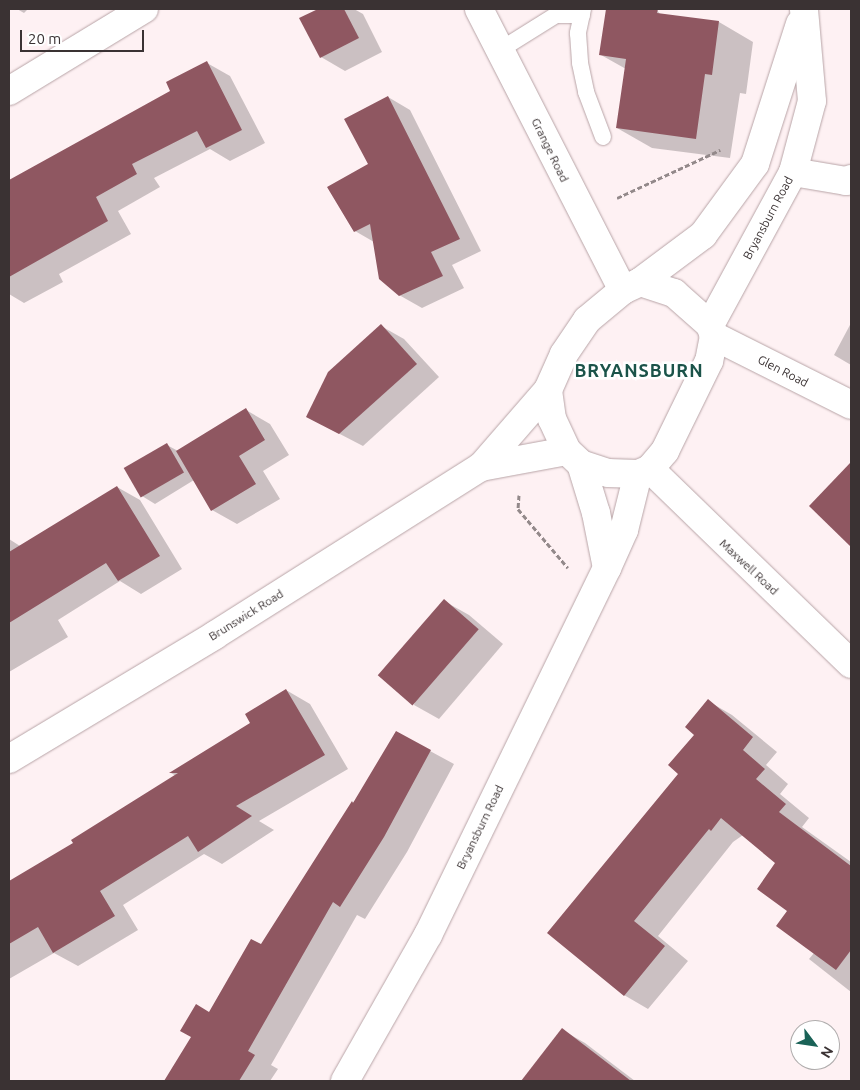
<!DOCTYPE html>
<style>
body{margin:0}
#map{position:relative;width:860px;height:1090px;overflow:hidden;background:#fef1f3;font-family:Ubuntu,sans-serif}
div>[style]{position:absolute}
.shadow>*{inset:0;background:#0003}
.building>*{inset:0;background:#8f5761;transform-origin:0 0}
.path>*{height:3px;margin-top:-1.5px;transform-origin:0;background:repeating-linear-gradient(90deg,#93898a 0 5px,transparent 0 7.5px)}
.roads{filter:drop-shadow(0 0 1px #b8a4a7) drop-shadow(0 0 1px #b8a4a7)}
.lane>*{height:16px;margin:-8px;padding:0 8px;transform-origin:8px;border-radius:8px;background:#fff}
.street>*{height:28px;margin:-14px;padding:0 14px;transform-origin:14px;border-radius:14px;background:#fff}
.secondary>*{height:28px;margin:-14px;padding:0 14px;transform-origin:14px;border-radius:14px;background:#fff}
span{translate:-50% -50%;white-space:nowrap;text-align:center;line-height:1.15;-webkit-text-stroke:5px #fff;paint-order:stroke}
.street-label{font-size:12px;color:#3a3233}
.district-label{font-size:18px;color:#1b5349;font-weight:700;letter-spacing:1px}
.frame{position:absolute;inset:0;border:10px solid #3a3233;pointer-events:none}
.north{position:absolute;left:790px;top:1020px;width:50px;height:50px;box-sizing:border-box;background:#fff;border:1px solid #b0adad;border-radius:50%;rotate:121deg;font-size:14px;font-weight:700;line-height:20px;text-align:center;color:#3a3233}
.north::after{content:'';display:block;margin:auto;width:18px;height:22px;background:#1a6257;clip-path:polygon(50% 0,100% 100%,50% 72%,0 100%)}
.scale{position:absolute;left:20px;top:30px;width:124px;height:22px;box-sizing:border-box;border:2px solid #3a3233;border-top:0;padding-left:6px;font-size:15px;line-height:18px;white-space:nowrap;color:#3a3233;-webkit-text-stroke:4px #fff;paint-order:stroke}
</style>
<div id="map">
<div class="shadow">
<i style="clip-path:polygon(17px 9px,28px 9px,24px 13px)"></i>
<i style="clip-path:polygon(321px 9px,354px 9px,363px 14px,382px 52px,345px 71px,321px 57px,301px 19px)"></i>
<i style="clip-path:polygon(607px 9px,656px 9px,660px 14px,719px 22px,753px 42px,746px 94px,740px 93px,730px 158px,652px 148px,617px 128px,626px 69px,601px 55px)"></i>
<i style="clip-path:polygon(207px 63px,230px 76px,265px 143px,230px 161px,210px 149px,154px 178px,160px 187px,118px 211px,131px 234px,59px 274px,63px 282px,24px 303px,9px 294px,9px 190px,172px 91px)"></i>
<i style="clip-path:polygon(388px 97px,410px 110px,481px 251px,452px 265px,464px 288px,422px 308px,399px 295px,374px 242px,355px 231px)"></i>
<i style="clip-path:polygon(851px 323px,851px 365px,834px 355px)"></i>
<i style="clip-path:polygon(381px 326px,404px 339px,439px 377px,363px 446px,307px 417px)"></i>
<i style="clip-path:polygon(246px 410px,270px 424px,289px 455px,263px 471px,280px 499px,237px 524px,212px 510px,194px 480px,155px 504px,142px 496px,127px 470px,167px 445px,178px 451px)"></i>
<i style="clip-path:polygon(851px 464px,851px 546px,810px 506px)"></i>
<i style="clip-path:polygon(117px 487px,140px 500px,182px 569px,141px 594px,120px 581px,58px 620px,68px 637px,9px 672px,9px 539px,20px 546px)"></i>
<i style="clip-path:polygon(444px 601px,469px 615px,503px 644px,439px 719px,414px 705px)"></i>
<i style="clip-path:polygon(286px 690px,310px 704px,348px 769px,259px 821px,274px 830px,222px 864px,204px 854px,123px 905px,138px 930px,78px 966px,54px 953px,9px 979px,9px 883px,75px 843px,176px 776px,171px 773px,252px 724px)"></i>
<i style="clip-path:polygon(708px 701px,732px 715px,777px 752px,766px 765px,788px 784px,780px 794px,809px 818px,802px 827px,851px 862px,851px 992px,809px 959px,814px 953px,789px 910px,777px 863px,743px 835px,733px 842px,658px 936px,688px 961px,648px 1009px,624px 995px,549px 933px,680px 773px)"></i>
<i style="clip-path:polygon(430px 751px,454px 764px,407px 852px,365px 919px,357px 915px,271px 1065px,278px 1069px,270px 1081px,165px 1081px,209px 1013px,262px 946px,352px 803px)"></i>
<i style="clip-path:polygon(562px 1030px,585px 1043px,635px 1081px,523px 1081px)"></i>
</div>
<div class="building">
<i style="clip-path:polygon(318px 9px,344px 9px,359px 38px,320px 58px,299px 18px)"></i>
<i style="clip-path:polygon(606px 9px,658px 9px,657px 13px,719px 21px,712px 75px,705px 74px,696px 139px,616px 128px,626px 59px,599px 55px)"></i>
<i style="clip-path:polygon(207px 61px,242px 130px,206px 148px,197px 131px,132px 164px,137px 174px,96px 197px,108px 221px,9px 277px,9px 180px,170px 91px,166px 82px)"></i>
<i style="clip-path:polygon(388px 96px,460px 239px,431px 252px,443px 276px,399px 296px,379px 279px,370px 224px,354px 232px,327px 187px,368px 164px,344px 119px)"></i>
<i style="clip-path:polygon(381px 324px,417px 364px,339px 434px,306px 417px,328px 372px)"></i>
<i style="clip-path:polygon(246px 408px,265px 440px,239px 456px,256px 484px,211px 511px,176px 451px)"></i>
<i style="left:167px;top:443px;width:34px;height:50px;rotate:60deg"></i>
<i style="clip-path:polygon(851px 462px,851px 547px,809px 506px)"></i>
<i style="clip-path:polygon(117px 486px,160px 556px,118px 581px,106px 563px,9px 623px,9px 552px)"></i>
<i style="left:444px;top:599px;width:46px;height:101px;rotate:41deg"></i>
<i style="clip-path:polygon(286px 689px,325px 755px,236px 806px,252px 816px,198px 852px,188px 836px,100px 891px,115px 916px,53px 953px,38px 927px,9px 944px,9px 881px,73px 843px,71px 840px,178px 773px,169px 773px,250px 723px,245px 714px)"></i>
<i style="clip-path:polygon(708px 699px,753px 737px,743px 750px,765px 769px,756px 779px,786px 804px,779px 812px,851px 866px,851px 950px,836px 970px,776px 926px,787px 911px,757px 889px,775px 863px,721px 818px,711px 831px,709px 829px,634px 921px,665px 946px,624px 996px,547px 933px,678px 774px,668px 765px,694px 735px,685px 727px)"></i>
<i style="clip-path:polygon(396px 731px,431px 750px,384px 837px,340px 907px,333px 902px,248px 1051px,255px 1055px,239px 1081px,164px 1081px,191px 1037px,180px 1031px,196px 1004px,209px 1012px,251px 939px,261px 944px,352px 801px,353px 803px)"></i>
<i style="clip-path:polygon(562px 1028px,631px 1081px,521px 1081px)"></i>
</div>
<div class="path">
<i style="left:617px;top:198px;width:114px;rotate:-25deg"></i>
<i style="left:519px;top:495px;width:14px;rotate:94deg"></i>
<i style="left:518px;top:509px;width:77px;rotate:49.7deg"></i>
</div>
<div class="roads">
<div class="lane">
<i style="left:583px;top:9px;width:25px;rotate:102deg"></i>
<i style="left:578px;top:33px;width:30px;rotate:86deg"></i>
<i style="left:580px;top:63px;width:30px;rotate:78deg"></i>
<i style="left:586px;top:92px;width:48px;rotate:69.3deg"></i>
<i style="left:500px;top:50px;width:66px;rotate:-32deg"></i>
<i style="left:556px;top:15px;width:26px"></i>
</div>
<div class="street">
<i style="left:479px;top:9px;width:316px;rotate:62.9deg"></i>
<i style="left:9px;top:91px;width:158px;rotate:-31.3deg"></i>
<i style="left:793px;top:172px;width:54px;rotate:9.6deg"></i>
<i style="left:846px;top:181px;width:5px;rotate:-22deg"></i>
<i style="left:714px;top:336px;width:153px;rotate:26.7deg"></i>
</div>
<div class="secondary">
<i style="left:640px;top:282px;width:36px;rotate:18deg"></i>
<i style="left:674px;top:293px;width:48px;rotate:41.6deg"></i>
<i style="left:710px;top:325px;width:12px;rotate:70deg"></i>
<i style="left:714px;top:336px;width:25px;rotate:101deg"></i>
<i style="left:709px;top:361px;width:100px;rotate:116.1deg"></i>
<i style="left:665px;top:451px;width:23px;rotate:130deg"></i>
<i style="left:650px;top:469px;width:13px;rotate:157deg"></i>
<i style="left:638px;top:474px;width:30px;rotate:-178deg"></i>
<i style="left:608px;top:473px;width:28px;rotate:-162deg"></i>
<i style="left:581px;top:464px;width:19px;rotate:-137deg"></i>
<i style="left:567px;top:451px;width:35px;rotate:-115deg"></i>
<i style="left:552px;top:419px;width:29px;rotate:-98deg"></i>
<i style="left:548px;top:390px;width:39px;rotate:-66deg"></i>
<i style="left:564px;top:354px;width:41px;rotate:-55.9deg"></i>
<i style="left:587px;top:320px;width:47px;rotate:-39.8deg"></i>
<i style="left:623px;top:290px;width:19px;rotate:-25deg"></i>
<i style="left:640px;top:282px;width:79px;rotate:-36.7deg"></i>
<i style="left:703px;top:235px;width:88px;rotate:-53.8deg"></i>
<i style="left:755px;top:164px;width:147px;rotate:-72.2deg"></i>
<i style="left:710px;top:325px;width:174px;rotate:-61.5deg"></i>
<i style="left:793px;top:172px;width:73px;rotate:-75deg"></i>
<i style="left:812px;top:101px;width:92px;rotate:-95deg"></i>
<i style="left:581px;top:464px;width:51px;rotate:73deg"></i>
<i style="left:596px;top:513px;width:56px;rotate:78.7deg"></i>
<i style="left:481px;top:467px;width:87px;rotate:-10.5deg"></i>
<i style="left:650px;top:469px;width:280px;rotate:44.1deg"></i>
<i style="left:9px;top:759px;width:240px;rotate:-31deg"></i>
<i style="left:215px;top:635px;width:315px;rotate:-32.3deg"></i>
<i style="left:481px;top:467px;width:102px;rotate:-49deg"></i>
<i style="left:345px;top:1081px;width:168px;rotate:-60.4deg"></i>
<i style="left:428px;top:935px;width:408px;rotate:-64deg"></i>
<i style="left:607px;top:568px;width:42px;rotate:-65.9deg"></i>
<i style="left:624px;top:530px;width:58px;rotate:-76deg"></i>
</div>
</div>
<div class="street-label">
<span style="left:550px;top:150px;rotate:64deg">Grange Road</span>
<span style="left:768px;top:218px;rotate:-62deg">Bryansburn Road</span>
<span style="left:783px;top:371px;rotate:27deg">Glen Road</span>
<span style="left:749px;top:567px;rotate:43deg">Maxwell Road</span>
<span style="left:246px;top:615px;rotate:-32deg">Brunswick Road</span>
<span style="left:480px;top:827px;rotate:-64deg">Bryansburn Road</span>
</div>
<div class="district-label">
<span style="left:639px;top:370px">BRYANSBURN</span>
</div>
<div class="frame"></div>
<div class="north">N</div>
<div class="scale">20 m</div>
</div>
